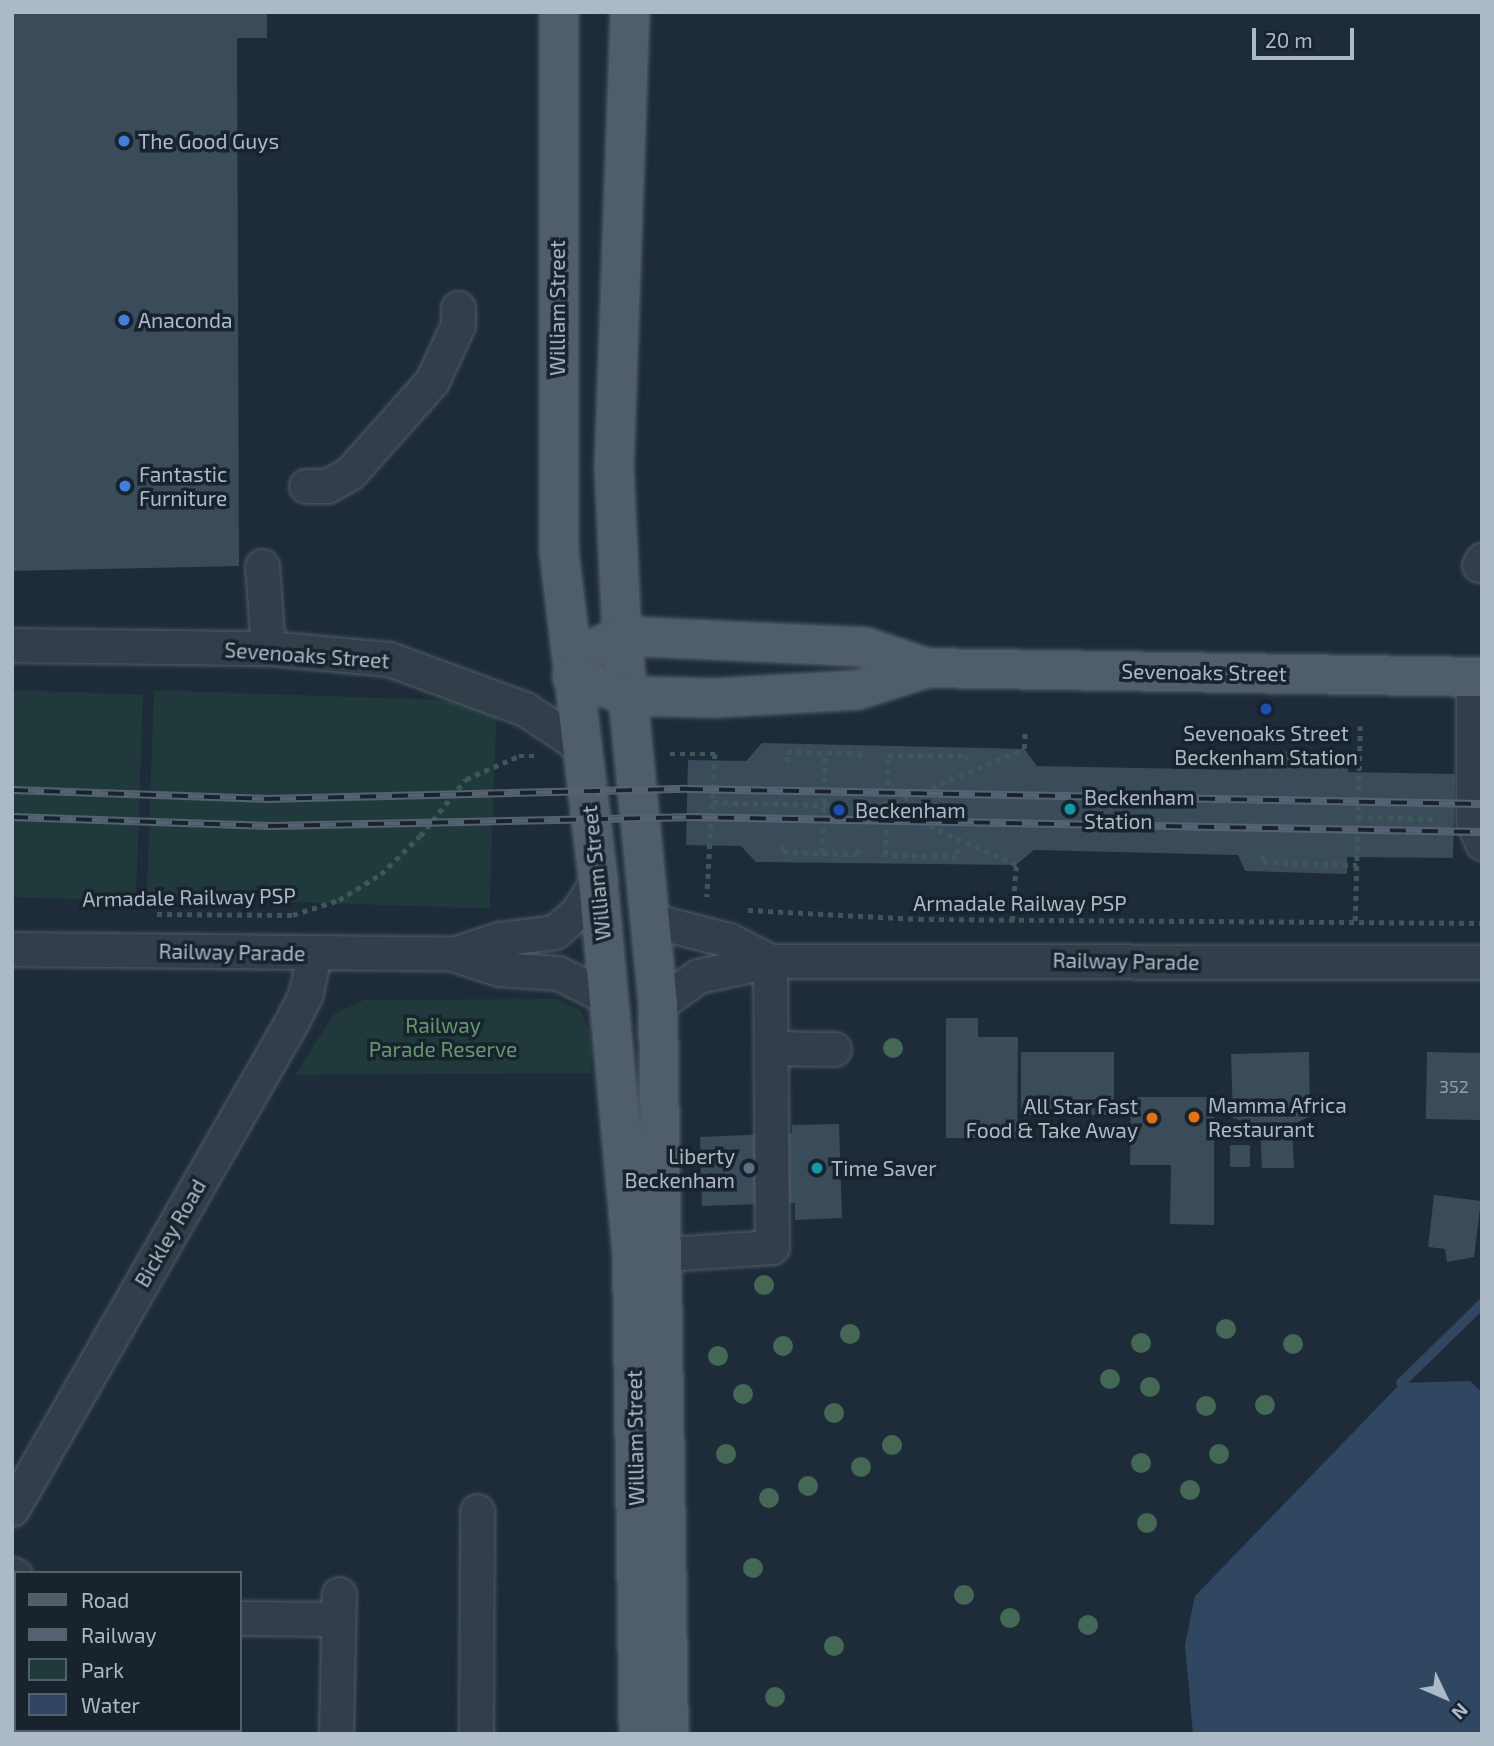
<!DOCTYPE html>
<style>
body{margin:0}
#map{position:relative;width:1494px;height:1746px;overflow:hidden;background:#1e2c3a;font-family:"Exo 2",sans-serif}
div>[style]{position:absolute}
.green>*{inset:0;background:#203a3b;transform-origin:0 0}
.water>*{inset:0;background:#2f4761}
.stream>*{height:10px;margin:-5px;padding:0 5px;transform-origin:5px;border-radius:5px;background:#2f4761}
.building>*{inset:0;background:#3a4b5a;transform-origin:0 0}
.path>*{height:4.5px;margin-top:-2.25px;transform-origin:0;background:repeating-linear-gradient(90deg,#3e5758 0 5px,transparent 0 10px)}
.roads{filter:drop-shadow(0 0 2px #505c68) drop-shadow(0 0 2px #505c68)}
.minor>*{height:33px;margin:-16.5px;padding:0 16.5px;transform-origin:16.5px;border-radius:16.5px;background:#323e4a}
.major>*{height:38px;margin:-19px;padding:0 19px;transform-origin:19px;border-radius:19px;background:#505d6a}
.rail>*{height:8px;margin-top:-4px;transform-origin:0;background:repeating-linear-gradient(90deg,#18232e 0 16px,#546272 0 32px);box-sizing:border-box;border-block:2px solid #546272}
.trees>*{width:20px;height:20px;margin:-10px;border-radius:50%;background:#436854}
.dots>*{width:19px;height:19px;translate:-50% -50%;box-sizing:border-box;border:4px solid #18232e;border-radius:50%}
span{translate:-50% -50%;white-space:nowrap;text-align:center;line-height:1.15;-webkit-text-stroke:7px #18232e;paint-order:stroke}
.number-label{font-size:18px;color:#909eac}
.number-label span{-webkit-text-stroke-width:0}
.poi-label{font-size:21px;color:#acb9c7}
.left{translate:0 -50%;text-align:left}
.right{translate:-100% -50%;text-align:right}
.street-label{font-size:21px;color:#acb9c7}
.park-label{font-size:21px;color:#62996a}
.frame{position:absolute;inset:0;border:14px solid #acb9c7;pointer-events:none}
.legend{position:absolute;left:14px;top:1571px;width:228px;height:161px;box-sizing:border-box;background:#18232e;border:2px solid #535f6b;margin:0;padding:9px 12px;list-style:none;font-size:21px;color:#acb9c7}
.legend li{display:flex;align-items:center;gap:14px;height:35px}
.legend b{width:35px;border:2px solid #535f6b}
.north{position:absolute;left:1410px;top:1662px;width:70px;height:70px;-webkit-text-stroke:5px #18232e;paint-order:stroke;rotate:134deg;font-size:19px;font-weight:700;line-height:28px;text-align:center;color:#acb9c7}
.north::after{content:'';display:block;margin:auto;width:24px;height:32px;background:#acb9c7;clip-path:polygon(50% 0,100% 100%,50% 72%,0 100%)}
.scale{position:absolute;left:1252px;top:28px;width:102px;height:32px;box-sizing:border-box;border:4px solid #acb9c7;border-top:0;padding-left:9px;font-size:21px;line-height:24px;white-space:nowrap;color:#acb9c7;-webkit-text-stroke:5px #18232e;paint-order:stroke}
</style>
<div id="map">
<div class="green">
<i style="left:12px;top:690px;width:131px;height:207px;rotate:2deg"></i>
<i style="left:154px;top:690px;width:343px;height:207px;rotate:2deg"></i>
<i style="clip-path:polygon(558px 999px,581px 1011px,590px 1033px,591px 1073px,295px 1075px,334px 1014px,364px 1000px)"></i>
</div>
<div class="water">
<i style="clip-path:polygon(1470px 1381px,1482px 1392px,1482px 1734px,1193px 1734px,1185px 1645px,1195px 1596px,1401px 1383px)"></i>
</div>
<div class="stream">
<i style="left:1401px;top:1383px;width:113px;rotate:-44.3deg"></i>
</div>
<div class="building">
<i style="clip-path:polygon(12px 12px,267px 12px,267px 38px,237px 38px,239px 566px,12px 571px)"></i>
<i style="clip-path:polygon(762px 743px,1024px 749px,1037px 766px,1241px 770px,1247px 751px,1348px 752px,1348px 772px,1455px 774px,1453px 858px,1347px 857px,1347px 874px,1245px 871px,1238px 855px,1034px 850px,1016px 865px,756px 862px,741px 846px,686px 845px,688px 760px,746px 761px)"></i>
<i style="clip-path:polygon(946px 1018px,978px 1018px,978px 1037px,1018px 1037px,1017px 1138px,946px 1138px)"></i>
<i style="left:1114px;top:1052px;width:63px;height:93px;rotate:90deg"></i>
<i style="clip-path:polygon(1309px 1052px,1310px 1116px,1292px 1125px,1294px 1168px,1262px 1168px,1260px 1126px,1233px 1118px,1231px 1054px)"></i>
<i style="left:1427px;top:1052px;width:55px;height:67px;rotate:1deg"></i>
<i style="clip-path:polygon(1131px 1097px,1214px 1097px,1214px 1225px,1170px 1224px,1171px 1165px,1130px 1165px)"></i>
<i style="clip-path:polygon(839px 1124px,842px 1218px,795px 1220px,795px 1203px,702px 1206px,700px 1137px,792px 1133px,792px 1125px)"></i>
<i style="left:1230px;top:1145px;width:20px;height:22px"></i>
<i style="clip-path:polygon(1434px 1195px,1481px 1201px,1474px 1257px,1447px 1262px,1445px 1249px,1428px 1247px)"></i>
</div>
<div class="path">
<i style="left:670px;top:754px;width:45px"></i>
<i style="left:715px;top:754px;width:143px;rotate:93.2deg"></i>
<i style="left:787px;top:762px;width:10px;rotate:-90deg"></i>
<i style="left:787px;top:752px;width:74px;rotate:0.8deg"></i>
<i style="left:861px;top:753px;width:10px;rotate:96deg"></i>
<i style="left:1268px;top:770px;width:11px;rotate:-85deg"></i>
<i style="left:1269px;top:759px;width:90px;rotate:1.3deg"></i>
<i style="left:713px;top:802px;width:172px;rotate:1.7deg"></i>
<i style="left:1358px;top:817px;width:81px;rotate:1.4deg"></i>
<i style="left:783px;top:846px;width:6px;rotate:90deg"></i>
<i style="left:783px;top:852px;width:75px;rotate:1.5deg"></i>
<i style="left:858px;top:854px;width:6px;rotate:-90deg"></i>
<i style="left:958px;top:849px;width:8px;rotate:97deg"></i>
<i style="left:957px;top:857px;width:72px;rotate:-178.4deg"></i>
<i style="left:885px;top:855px;width:100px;rotate:-88.3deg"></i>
<i style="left:888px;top:755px;width:79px;rotate:0.7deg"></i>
<i style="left:967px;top:756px;width:9px;rotate:96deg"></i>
<i style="left:822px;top:853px;width:100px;rotate:-88.3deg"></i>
<i style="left:1263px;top:855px;width:7px;rotate:90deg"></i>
<i style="left:1263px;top:862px;width:94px;rotate:1.8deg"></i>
<i style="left:748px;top:910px;width:171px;rotate:3deg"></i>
<i style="left:919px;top:919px;width:563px;rotate:0.41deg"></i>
<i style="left:157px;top:914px;width:136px;rotate:0.4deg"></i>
<i style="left:293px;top:915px;width:48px;rotate:-18.1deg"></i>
<i style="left:339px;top:900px;width:49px;rotate:-31.8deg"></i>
<i style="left:381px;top:874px;width:54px;rotate:-44.3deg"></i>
<i style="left:420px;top:836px;width:73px;rotate:-51.1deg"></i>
<i style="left:466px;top:779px;width:58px;rotate:-23.5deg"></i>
<i style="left:519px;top:756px;width:16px"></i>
<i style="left:1012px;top:921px;width:56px;rotate:-85.9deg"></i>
<i style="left:1016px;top:865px;width:143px;rotate:-156.1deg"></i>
<i style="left:885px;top:807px;width:151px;rotate:-22.6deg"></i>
<i style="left:1024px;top:749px;width:20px;rotate:-87deg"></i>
<i style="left:1355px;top:921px;width:195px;rotate:-88.5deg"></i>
</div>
<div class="roads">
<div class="minor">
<i style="left:306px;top:486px;width:21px"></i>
<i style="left:327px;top:486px;width:26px;rotate:-29deg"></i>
<i style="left:350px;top:473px;width:123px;rotate:-48.3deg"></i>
<i style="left:432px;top:381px;width:62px;rotate:-65.1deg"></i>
<i style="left:458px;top:325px;width:17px;rotate:-90deg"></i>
<i style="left:1479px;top:565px;width:6px;rotate:-59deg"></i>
<i style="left:262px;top:566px;width:82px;rotate:85.8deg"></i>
<i style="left:12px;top:645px;width:256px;rotate:0.7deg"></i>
<i style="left:268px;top:648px;width:121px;rotate:5.2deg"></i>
<i style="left:389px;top:659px;width:145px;rotate:20.2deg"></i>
<i style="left:525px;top:709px;width:67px;rotate:33.5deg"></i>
<i style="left:1473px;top:677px;width:144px;rotate:90deg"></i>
<i style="left:1473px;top:821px;width:24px;rotate:68deg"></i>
<i style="left:654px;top:921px;width:77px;rotate:14.2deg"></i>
<i style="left:729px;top:940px;width:46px;rotate:27.1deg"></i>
<i style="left:12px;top:949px;width:441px;rotate:0.6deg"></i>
<i style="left:453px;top:954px;width:48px;rotate:18.1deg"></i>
<i style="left:499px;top:969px;width:59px;rotate:3.9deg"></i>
<i style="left:558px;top:973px;width:57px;rotate:26.1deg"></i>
<i style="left:453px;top:954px;width:48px;rotate:-18.1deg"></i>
<i style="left:499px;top:939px;width:56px;rotate:-7.1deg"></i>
<i style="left:555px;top:932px;width:31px;rotate:-42deg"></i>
<i style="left:578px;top:911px;width:37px;rotate:-57deg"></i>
<i style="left:658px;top:1005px;width:49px;rotate:-35.9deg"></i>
<i style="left:698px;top:976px;width:74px;rotate:-11.8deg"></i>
<i style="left:770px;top:961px;width:712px;rotate:0.08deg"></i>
<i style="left:771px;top:1048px;width:63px;rotate:0.9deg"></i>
<i style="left:637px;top:1256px;width:135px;rotate:-3.8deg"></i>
<i style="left:772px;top:1247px;width:286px;rotate:-90.4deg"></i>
<i style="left:12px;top:1509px;width:563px;rotate:-60.15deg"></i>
<i style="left:292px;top:1021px;width:28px;rotate:-63deg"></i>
<i style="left:305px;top:996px;width:45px;rotate:-77.2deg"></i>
<i style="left:12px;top:1574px;width:4px;rotate:27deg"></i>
<i style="left:240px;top:1618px;width:98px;rotate:0.6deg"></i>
<i style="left:85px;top:1734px;width:4px;rotate:-90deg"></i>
<i style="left:336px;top:1734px;width:140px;rotate:-88.8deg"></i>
<i style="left:476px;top:1734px;width:223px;rotate:-89.7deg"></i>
</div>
<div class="major">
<i style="left:559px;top:12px;width:539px;rotate:90deg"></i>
<i style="left:559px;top:551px;width:331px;rotate:83.2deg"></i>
<i style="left:598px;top:880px;width:378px;rotate:84.8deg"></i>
<i style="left:632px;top:1256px;width:478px;rotate:89.2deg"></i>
<i style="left:630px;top:12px;width:455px;rotate:92deg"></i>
<i style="left:614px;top:467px;width:169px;rotate:87.3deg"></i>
<i style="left:622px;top:636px;width:371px;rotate:84.4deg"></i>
<i style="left:658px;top:1005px;width:729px;rotate:89.14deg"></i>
<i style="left:601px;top:645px;width:23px;rotate:-23deg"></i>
<i style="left:622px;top:636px;width:243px;rotate:2.6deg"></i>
<i style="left:865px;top:647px;width:65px;rotate:18.7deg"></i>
<i style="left:572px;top:677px;width:61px;rotate:18.1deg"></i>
<i style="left:630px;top:696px;width:84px;rotate:1.4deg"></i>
<i style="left:714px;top:698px;width:144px;rotate:-3.2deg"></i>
<i style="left:858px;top:690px;width:72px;rotate:-17.7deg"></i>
<i style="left:927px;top:668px;width:555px;rotate:0.93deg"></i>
</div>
</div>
<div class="rail">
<i style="left:12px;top:790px;width:252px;rotate:2deg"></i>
<i style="left:264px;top:799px;width:423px;rotate:-1.4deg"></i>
<i style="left:687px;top:789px;width:795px;rotate:1.08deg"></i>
<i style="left:12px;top:817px;width:260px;rotate:2deg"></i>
<i style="left:272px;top:826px;width:414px;rotate:-1.2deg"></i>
<i style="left:686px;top:817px;width:796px;rotate:1.08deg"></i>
</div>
<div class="trees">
<i style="left:893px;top:1048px"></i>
<i style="left:764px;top:1285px"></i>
<i style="left:1226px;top:1329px"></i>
<i style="left:850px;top:1334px"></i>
<i style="left:1141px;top:1343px"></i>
<i style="left:1293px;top:1344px"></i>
<i style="left:783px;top:1346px"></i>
<i style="left:718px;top:1356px"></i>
<i style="left:1110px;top:1379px"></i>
<i style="left:1150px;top:1387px"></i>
<i style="left:743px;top:1394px"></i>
<i style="left:1265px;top:1405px"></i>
<i style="left:1206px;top:1406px"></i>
<i style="left:834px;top:1413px"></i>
<i style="left:892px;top:1445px"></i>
<i style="left:726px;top:1454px"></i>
<i style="left:1219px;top:1454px"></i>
<i style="left:1141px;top:1463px"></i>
<i style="left:861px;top:1467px"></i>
<i style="left:808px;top:1486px"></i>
<i style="left:1190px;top:1490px"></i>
<i style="left:769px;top:1498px"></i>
<i style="left:1147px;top:1523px"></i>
<i style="left:753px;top:1568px"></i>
<i style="left:964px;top:1595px"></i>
<i style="left:1010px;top:1618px"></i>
<i style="left:1088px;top:1625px"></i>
<i style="left:834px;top:1646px"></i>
<i style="left:775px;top:1697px"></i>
</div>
<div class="dots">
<i style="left:124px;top:141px;background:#3f7fe0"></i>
<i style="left:124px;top:320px;background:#3f7fe0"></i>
<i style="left:125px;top:486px;background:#3f7fe0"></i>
<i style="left:1266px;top:709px;background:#1a4fb4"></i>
<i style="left:1070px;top:809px;background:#0f9aa8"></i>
<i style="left:839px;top:810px;background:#1a4fb4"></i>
<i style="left:1194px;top:1117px;background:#e8710a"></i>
<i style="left:1152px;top:1118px;background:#e8710a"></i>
<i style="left:749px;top:1168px;background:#5c6f8a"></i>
<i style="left:817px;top:1168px;background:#0f9aa8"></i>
</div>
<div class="number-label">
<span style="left:1454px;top:1086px">352</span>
</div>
<div class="poi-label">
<span class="left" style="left:138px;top:141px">The Good Guys</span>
<span class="left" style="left:138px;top:320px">Anaconda</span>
<span class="left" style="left:139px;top:486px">Fantastic<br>Furniture</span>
<span style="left:1266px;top:745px">Sevenoaks Street<br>Beckenham Station</span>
<span class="left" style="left:1084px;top:809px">Beckenham<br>Station</span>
<span class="left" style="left:855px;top:810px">Beckenham</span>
<span class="left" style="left:1208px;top:1117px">Mamma Africa<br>Restaurant</span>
<span class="right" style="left:1138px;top:1118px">All Star Fast<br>Food &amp; Take Away</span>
<span class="right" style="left:735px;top:1168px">Liberty<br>Beckenham</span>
<span class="left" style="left:831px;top:1168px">Time Saver</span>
</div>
<div class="street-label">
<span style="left:557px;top:308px;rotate:-90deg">William Street</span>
<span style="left:307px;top:655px;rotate:4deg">Sevenoaks Street</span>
<span style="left:1204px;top:672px;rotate:1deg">Sevenoaks Street</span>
<span style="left:596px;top:873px;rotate:-96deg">William Street</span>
<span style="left:189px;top:897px;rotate:-1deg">Armadale Railway PSP</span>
<span style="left:1020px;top:903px">Armadale Railway PSP</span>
<span style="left:232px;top:952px;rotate:1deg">Railway Parade</span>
<span style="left:1126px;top:961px;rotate:1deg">Railway Parade</span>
<span style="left:170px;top:1233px;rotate:-60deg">Bickley Road</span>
<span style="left:635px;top:1438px;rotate:-91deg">William Street</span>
</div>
<div class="park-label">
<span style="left:443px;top:1037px">Railway<br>Parade Reserve</span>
</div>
<div class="frame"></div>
<ul class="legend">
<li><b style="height:9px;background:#505d6a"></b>Road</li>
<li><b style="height:9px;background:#546272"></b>Railway</li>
<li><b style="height:19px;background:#203a3b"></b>Park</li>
<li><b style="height:19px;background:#2f4761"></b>Water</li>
</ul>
<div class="north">N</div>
<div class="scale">20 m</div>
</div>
